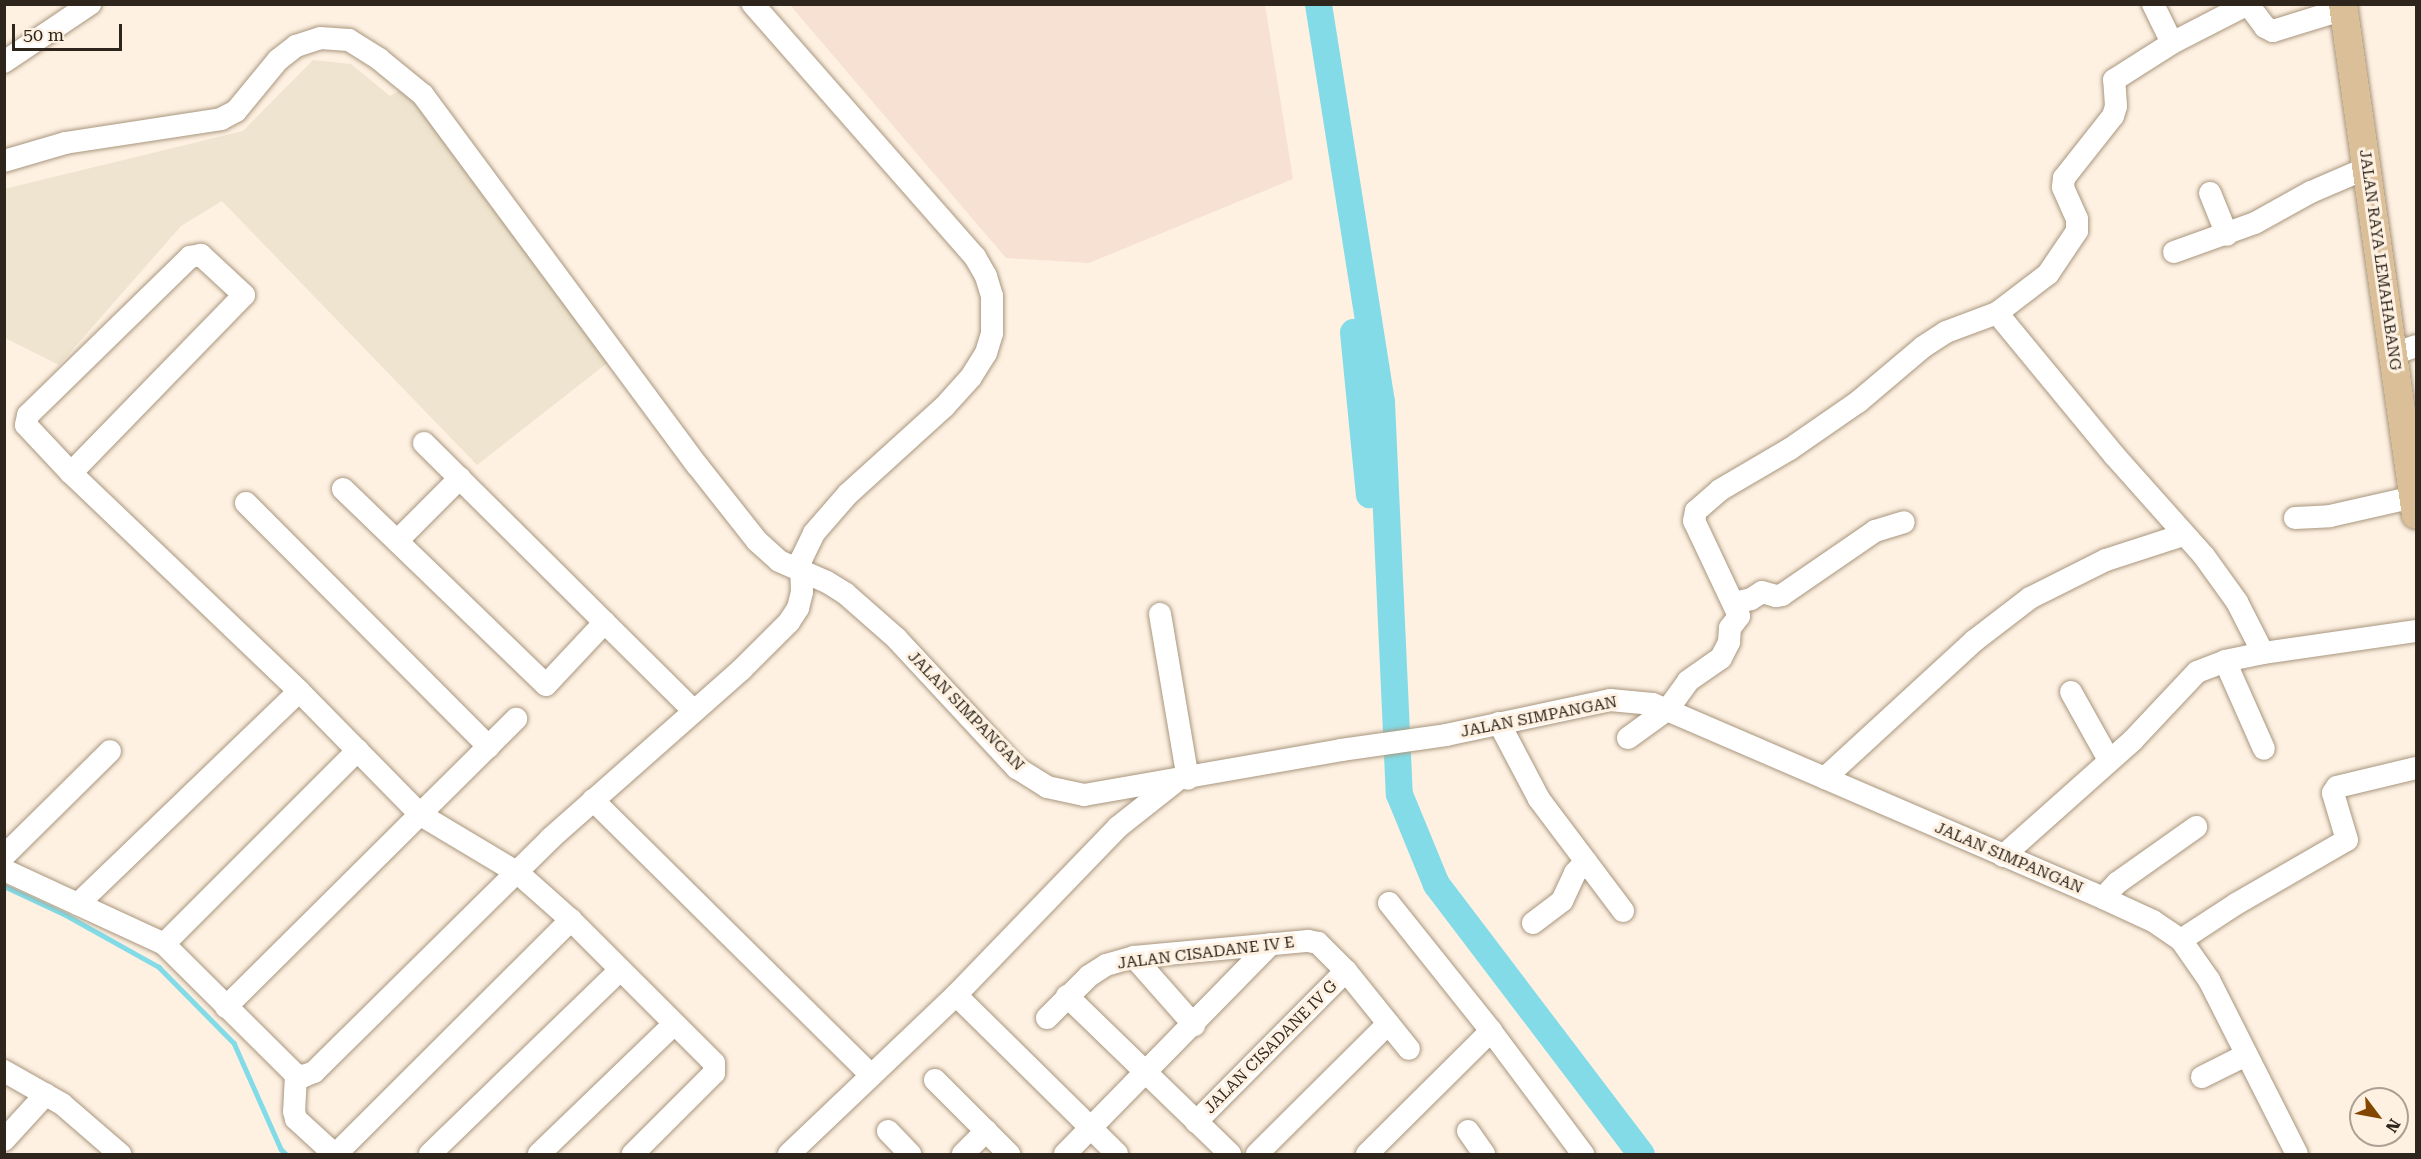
<!DOCTYPE html>
<style>
body{margin:0}
#map{position:relative;width:2421px;height:1159px;overflow:hidden;background:#fef1e2;font-family:"Roboto Serif",serif}
div>[style]{position:absolute}
.industrial>*{inset:0;background:#eee4cf}
.education>*{inset:0;background:#f6e1d2}
.stream>*{height:4.5px;margin:-2.25px;padding:0 2.25px;transform-origin:2.25px;border-radius:2.25px;background:#82dbe7}
.river>*{height:27px;margin:-13.5px;padding:0 13.5px;transform-origin:13.5px;border-radius:13.5px;background:#82dbe7}
.roads{filter:drop-shadow(0 0 2px #a8967e) drop-shadow(0 0 2px #a8967e)}
.minor>*{height:22px;margin:-11px;padding:0 11px;transform-origin:11px;border-radius:11px;background:#fff}
.major>*{height:28px;margin:-14px;padding:0 14px;transform-origin:14px;border-radius:14px;background:#dabf98}
span{translate:-50% -50%;white-space:nowrap;text-align:center;line-height:1.15;-webkit-text-stroke:6px #fef1e2;paint-order:stroke}
.street-label{font-size:16px;color:#2e261d}
.frame{position:absolute;inset:0;border:6px solid #2e261d;pointer-events:none}
.north{position:absolute;left:2349px;top:1087px;width:60px;height:60px;box-sizing:border-box;background:#fef1e2;border:2px solid #aba093;border-radius:50%;rotate:122deg;font-size:16px;font-weight:700;line-height:24px;text-align:center;color:#2e261d}
.north::after{content:'';display:block;margin:auto;width:21px;height:27px;background:#824600;clip-path:polygon(50% 0,100% 100%,50% 72%,0 100%)}
.scale{position:absolute;left:12px;top:24px;width:110px;height:27px;box-sizing:border-box;border:3px solid #2e261d;border-top:0;padding-left:8px;font-size:18px;line-height:21px;white-space:nowrap;color:#2e261d;-webkit-text-stroke:4px #fef1e2;paint-order:stroke}
</style>
<div id="map">
<div class="industrial">
<i style="clip-path:polygon(313px 60px,351px 64px,390px 96px,417px 81px,620px 353px,477px 465px,222px 201px,181px 226px,59px 365px,5px 338px,4px 189px,243px 131px)"></i>
</div>
<div class="education">
<i style="clip-path:polygon(790px 5px,1265px 5px,1293px 179px,1089px 263px,1006px 258px)"></i>
</div>
<div class="stream">
<i style="left:4px;top:886px;width:68px;rotate:25.1deg"></i>
<i style="left:66px;top:915px;width:107px;rotate:29.2deg"></i>
<i style="left:159px;top:967px;width:107px;rotate:45.4deg"></i>
<i style="left:234px;top:1043px;width:116px;rotate:66.1deg"></i>
<i style="left:281px;top:1149px;width:7px;rotate:45deg"></i>
</div>
<div class="river">
<i style="left:1318px;top:4px;width:403px;rotate:81deg"></i>
<i style="left:1381px;top:402px;width:392px;rotate:87.4deg"></i>
<i style="left:1399px;top:794px;width:97px;rotate:67.7deg"></i>
<i style="left:1436px;top:884px;width:339px;rotate:52.8deg"></i>
<i style="left:1353px;top:332px;width:163px;rotate:84.4deg"></i>
</div>
<div class="roads">
<div class="minor">
<i style="left:2153px;top:4px;width:43px;rotate:64deg"></i>
<i style="left:4px;top:62px;width:104px;rotate:-34deg"></i>
<i style="left:4px;top:161px;width:64px;rotate:-16.4deg"></i>
<i style="left:65px;top:143px;width:158px;rotate:-8.7deg"></i>
<i style="left:221px;top:119px;width:17px;rotate:-28deg"></i>
<i style="left:236px;top:111px;width:66px;rotate:-50.5deg"></i>
<i style="left:278px;top:60px;width:23px;rotate:-38deg"></i>
<i style="left:296px;top:46px;width:25px;rotate:-18deg"></i>
<i style="left:320px;top:38px;width:29px;rotate:4deg"></i>
<i style="left:349px;top:40px;width:36px;rotate:32deg"></i>
<i style="left:379px;top:59px;width:57px;rotate:39.3deg"></i>
<i style="left:423px;top:95px;width:460px;rotate:53.5deg"></i>
<i style="left:697px;top:465px;width:97px;rotate:51.7deg"></i>
<i style="left:757px;top:541px;width:30px;rotate:42deg"></i>
<i style="left:779px;top:561px;width:52px;rotate:23.6deg"></i>
<i style="left:827px;top:582px;width:22px;rotate:32deg"></i>
<i style="left:846px;top:594px;width:67px;rotate:41.3deg"></i>
<i style="left:896px;top:638px;width:178px;rotate:47.1deg"></i>
<i style="left:1017px;top:768px;width:36px;rotate:32deg"></i>
<i style="left:1047px;top:787px;width:38px;rotate:12deg"></i>
<i style="left:1084px;top:795px;width:261px;rotate:-9.9deg"></i>
<i style="left:1341px;top:750px;width:106px;rotate:-8.1deg"></i>
<i style="left:1446px;top:735px;width:168px;rotate:-12deg"></i>
<i style="left:1610px;top:700px;width:43px;rotate:5.3deg"></i>
<i style="left:1653px;top:704px;width:490px;rotate:23.3deg"></i>
<i style="left:2103px;top:898px;width:55px;rotate:24.7deg"></i>
<i style="left:2153px;top:921px;width:34px;rotate:34deg"></i>
<i style="left:2181px;top:940px;width:49px;rotate:55deg"></i>
<i style="left:2209px;top:980px;width:195px;rotate:63.2deg"></i>
<i style="left:2210px;top:193px;width:45px;rotate:68deg"></i>
<i style="left:2174px;top:252px;width:86px;rotate:-19.7deg"></i>
<i style="left:2255px;top:223px;width:64px;rotate:-29deg"></i>
<i style="left:2311px;top:192px;width:61px;rotate:-23.2deg"></i>
<i style="left:1997px;top:313px;width:184px;rotate:50.5deg"></i>
<i style="left:2114px;top:455px;width:135px;rotate:48.3deg"></i>
<i style="left:2204px;top:556px;width:57px;rotate:54.3deg"></i>
<i style="left:2237px;top:602px;width:57px;rotate:63deg"></i>
<i style="left:2393px;top:354px;width:24px;rotate:-19deg"></i>
<i style="left:424px;top:443px;width:380px;rotate:44.8deg"></i>
<i style="left:71px;top:473px;width:248px;rotate:-45.8deg"></i>
<i style="left:244px;top:295px;width:59px;rotate:-137.1deg"></i>
<i style="left:201px;top:255px;width:11px;rotate:170deg"></i>
<i style="left:190px;top:257px;width:226px;rotate:135.7deg"></i>
<i style="left:28px;top:415px;width:10px;rotate:101deg"></i>
<i style="left:26px;top:425px;width:66px;rotate:46.8deg"></i>
<i style="left:71px;top:473px;width:315px;rotate:43.7deg"></i>
<i style="left:299px;top:691px;width:174px;rotate:45.5deg"></i>
<i style="left:421px;top:815px;width:113px;rotate:30.9deg"></i>
<i style="left:518px;top:873px;width:71px;rotate:41.6deg"></i>
<i style="left:571px;top:920px;width:202px;rotate:45deg"></i>
<i style="left:714px;top:1063px;width:10px;rotate:90deg"></i>
<i style="left:714px;top:1073px;width:115px;rotate:135deg"></i>
<i style="left:343px;top:489px;width:282px;rotate:44deg"></i>
<i style="left:546px;top:685px;width:86px;rotate:-46.9deg"></i>
<i style="left:246px;top:503px;width:344px;rotate:45.1deg"></i>
<i style="left:2295px;top:518px;width:35px;rotate:-3deg"></i>
<i style="left:2330px;top:516px;width:86px;rotate:-12.7deg"></i>
<i style="left:397px;top:541px;width:89px;rotate:-45deg"></i>
<i style="left:1734px;top:603px;width:17px;rotate:-13deg"></i>
<i style="left:1751px;top:599px;width:13px;rotate:-32deg"></i>
<i style="left:1762px;top:592px;width:15px;rotate:16deg"></i>
<i style="left:1776px;top:596px;width:6px;rotate:-9deg"></i>
<i style="left:1782px;top:595px;width:113px;rotate:-34.5deg"></i>
<i style="left:1875px;top:531px;width:30px;rotate:-17deg"></i>
<i style="left:1160px;top:614px;width:167px;rotate:80.4deg"></i>
<i style="left:2225px;top:661px;width:96px;rotate:66.1deg"></i>
<i style="left:2071px;top:692px;width:78px;rotate:60.8deg"></i>
<i style="left:1499px;top:723px;width:86px;rotate:62.2deg"></i>
<i style="left:1539px;top:799px;width:140px;rotate:53.1deg"></i>
<i style="left:1628px;top:738px;width:49px;rotate:-35.9deg"></i>
<i style="left:1668px;top:709px;width:34px;rotate:-54deg"></i>
<i style="left:1688px;top:681px;width:40px;rotate:-34.9deg"></i>
<i style="left:1721px;top:658px;width:18px;rotate:-63deg"></i>
<i style="left:1729px;top:642px;width:14px;rotate:-86deg"></i>
<i style="left:1730px;top:628px;width:15px;rotate:-53deg"></i>
<i style="left:1739px;top:616px;width:105px;rotate:-115.3deg"></i>
<i style="left:1694px;top:521px;width:10px;rotate:-79deg"></i>
<i style="left:1696px;top:511px;width:32px;rotate:-41deg"></i>
<i style="left:1720px;top:490px;width:81px;rotate:-30.4deg"></i>
<i style="left:1790px;top:449px;width:83px;rotate:-34.7deg"></i>
<i style="left:1858px;top:402px;width:85px;rotate:-40.2deg"></i>
<i style="left:1923px;top:347px;width:27px;rotate:-33deg"></i>
<i style="left:1946px;top:332px;width:54px;rotate:-20.4deg"></i>
<i style="left:1997px;top:313px;width:64px;rotate:-37.4deg"></i>
<i style="left:2048px;top:274px;width:52px;rotate:-56deg"></i>
<i style="left:2077px;top:231px;width:12px;rotate:-90deg"></i>
<i style="left:2077px;top:219px;width:35px;rotate:-114deg"></i>
<i style="left:2063px;top:187px;width:9px;rotate:-84deg"></i>
<i style="left:2064px;top:178px;width:79px;rotate:-51.7deg"></i>
<i style="left:2113px;top:116px;width:10px;rotate:-73deg"></i>
<i style="left:2116px;top:106px;width:26px;rotate:-94deg"></i>
<i style="left:2114px;top:80px;width:69px;rotate:-32.5deg"></i>
<i style="left:2172px;top:43px;width:79px;rotate:-27.2deg"></i>
<i style="left:2242px;top:7px;width:8px"></i>
<i style="left:2250px;top:7px;width:25px;rotate:53deg"></i>
<i style="left:2265px;top:27px;width:9px;rotate:27deg"></i>
<i style="left:2273px;top:31px;width:74px;rotate:-17.2deg"></i>
<i style="left:1825px;top:778px;width:202px;rotate:-42.6deg"></i>
<i style="left:1974px;top:641px;width:71px;rotate:-37.5deg"></i>
<i style="left:2030px;top:598px;width:85px;rotate:-26.6deg"></i>
<i style="left:2106px;top:560px;width:81px;rotate:-18deg"></i>
<i style="left:593px;top:800px;width:391px;rotate:44.7deg"></i>
<i style="left:4px;top:856px;width:149px;rotate:-44.7deg"></i>
<i style="left:2003px;top:856px;width:174px;rotate:-41.7deg"></i>
<i style="left:2133px;top:740px;width:93px;rotate:-46.7deg"></i>
<i style="left:2197px;top:672px;width:30px;rotate:-21deg"></i>
<i style="left:2225px;top:661px;width:39px;rotate:-12deg"></i>
<i style="left:2263px;top:653px;width:155px;rotate:-8.2deg"></i>
<i style="left:4px;top:870px;width:176px;rotate:24.8deg"></i>
<i style="left:164px;top:944px;width:186px;rotate:44.8deg"></i>
<i style="left:296px;top:1075px;width:36px;rotate:93deg"></i>
<i style="left:294px;top:1111px;width:8px;rotate:76deg"></i>
<i style="left:296px;top:1119px;width:52px;rotate:42.6deg"></i>
<i style="left:2103px;top:898px;width:21px;rotate:-47deg"></i>
<i style="left:2117px;top:883px;width:97px;rotate:-35.3deg"></i>
<i style="left:1389px;top:903px;width:164px;rotate:51.4deg"></i>
<i style="left:1491px;top:1031px;width:154px;rotate:53.2deg"></i>
<i style="left:78px;top:904px;width:307px;rotate:-43.9deg"></i>
<i style="left:1533px;top:923px;width:36px;rotate:-37deg"></i>
<i style="left:1562px;top:901px;width:31px;rotate:-65deg"></i>
<i style="left:1575px;top:873px;width:16px;rotate:-47deg"></i>
<i style="left:2181px;top:940px;width:66px;rotate:-33.2deg"></i>
<i style="left:2236px;top:904px;width:128px;rotate:-30deg"></i>
<i style="left:2347px;top:840px;width:49px;rotate:-106.6deg"></i>
<i style="left:2333px;top:793px;width:7px;rotate:-56deg"></i>
<i style="left:2337px;top:787px;width:81px;rotate:-13.5deg"></i>
<i style="left:164px;top:944px;width:274px;rotate:-45deg"></i>
<i style="left:1134px;top:957px;width:91px;rotate:48.6deg"></i>
<i style="left:956px;top:995px;width:226px;rotate:44.6deg"></i>
<i style="left:1067px;top:996px;width:227px;rotate:44.1deg"></i>
<i style="left:226px;top:1007px;width:409px;rotate:-44.8deg"></i>
<i style="left:1047px;top:1018px;width:59px;rotate:-45deg"></i>
<i style="left:1089px;top:976px;width:20px;rotate:-33deg"></i>
<i style="left:1106px;top:965px;width:29px;rotate:-16deg"></i>
<i style="left:1134px;top:957px;width:175px;rotate:-5.3deg"></i>
<i style="left:1308px;top:941px;width:10px;rotate:11deg"></i>
<i style="left:1318px;top:943px;width:40px;rotate:45deg"></i>
<i style="left:1346px;top:971px;width:100px;rotate:51.1deg"></i>
<i style="left:4px;top:1071px;width:67px;rotate:29.6deg"></i>
<i style="left:62px;top:1104px;width:77px;rotate:40.8deg"></i>
<i style="left:296px;top:1075px;width:8px;rotate:7deg"></i>
<i style="left:304px;top:1076px;width:11px;rotate:-22deg"></i>
<i style="left:314px;top:1072px;width:333px;rotate:-44.6deg"></i>
<i style="left:551px;top:838px;width:254px;rotate:-41.5deg"></i>
<i style="left:741px;top:670px;width:68px;rotate:-45deg"></i>
<i style="left:789px;top:622px;width:17px;rotate:-57deg"></i>
<i style="left:798px;top:608px;width:16px;rotate:-76deg"></i>
<i style="left:802px;top:592px;width:32px;rotate:-92deg"></i>
<i style="left:801px;top:560px;width:30px;rotate:-64deg"></i>
<i style="left:814px;top:533px;width:52px;rotate:-48.9deg"></i>
<i style="left:848px;top:494px;width:130px;rotate:-42.2deg"></i>
<i style="left:944px;top:407px;width:40px;rotate:-48deg"></i>
<i style="left:971px;top:377px;width:28px;rotate:-58deg"></i>
<i style="left:986px;top:353px;width:21px;rotate:-73deg"></i>
<i style="left:992px;top:333px;width:37px;rotate:-90deg"></i>
<i style="left:992px;top:296px;width:21px;rotate:-107deg"></i>
<i style="left:986px;top:276px;width:22px;rotate:-120deg"></i>
<i style="left:975px;top:257px;width:337px;rotate:-131.3deg"></i>
<i style="left:2202px;top:1077px;width:49px;rotate:-26.6deg"></i>
<i style="left:935px;top:1080px;width:105px;rotate:45deg"></i>
<i style="left:1196px;top:1122px;width:213px;rotate:-45.2deg"></i>
<i style="left:888px;top:1131px;width:32px;rotate:46deg"></i>
<i style="left:1468px;top:1131px;width:28px;rotate:55deg"></i>
<i style="left:4px;top:1140px;width:62px;rotate:-47.6deg"></i>
<i style="left:336px;top:1154px;width:332px;rotate:-44.9deg"></i>
<i style="left:430px;top:1154px;width:264px;rotate:-44.1deg"></i>
<i style="left:539px;top:1154px;width:186px;rotate:-43.9deg"></i>
<i style="left:789px;top:1154px;width:231px;rotate:-43.6deg"></i>
<i style="left:956px;top:995px;width:233px;rotate:-46deg"></i>
<i style="left:1118px;top:827px;width:73px;rotate:-38.3deg"></i>
<i style="left:963px;top:1154px;width:33px;rotate:-45deg"></i>
<i style="left:1065px;top:1154px;width:294px;rotate:-45.6deg"></i>
<i style="left:1257px;top:1154px;width:185px;rotate:-44.8deg"></i>
<i style="left:1367px;top:1154px;width:175px;rotate:-44.8deg"></i>
</div>
<div class="major">
<i style="left:2343px;top:4px;width:516px;rotate:81.87deg"></i>
</div>
</div>
<div class="street-label">
<span style="left:2380px;top:260px;rotate:82deg">JALAN RAYA LEMAHABANG</span>
<span style="left:966px;top:711px;rotate:46deg">JALAN SIMPANGAN</span>
<span style="left:1539px;top:717px;rotate:-11deg">JALAN SIMPANGAN</span>
<span style="left:2009px;top:858px;rotate:23deg">JALAN SIMPANGAN</span>
<span style="left:1206px;top:953px;rotate:-7deg">JALAN CISADANE IV E</span>
<span style="left:1271px;top:1047px;rotate:-45deg">JALAN CISADANE IV G</span>
</div>
<div class="frame"></div>
<div class="north">N</div>
<div class="scale">50 m</div>
</div>
